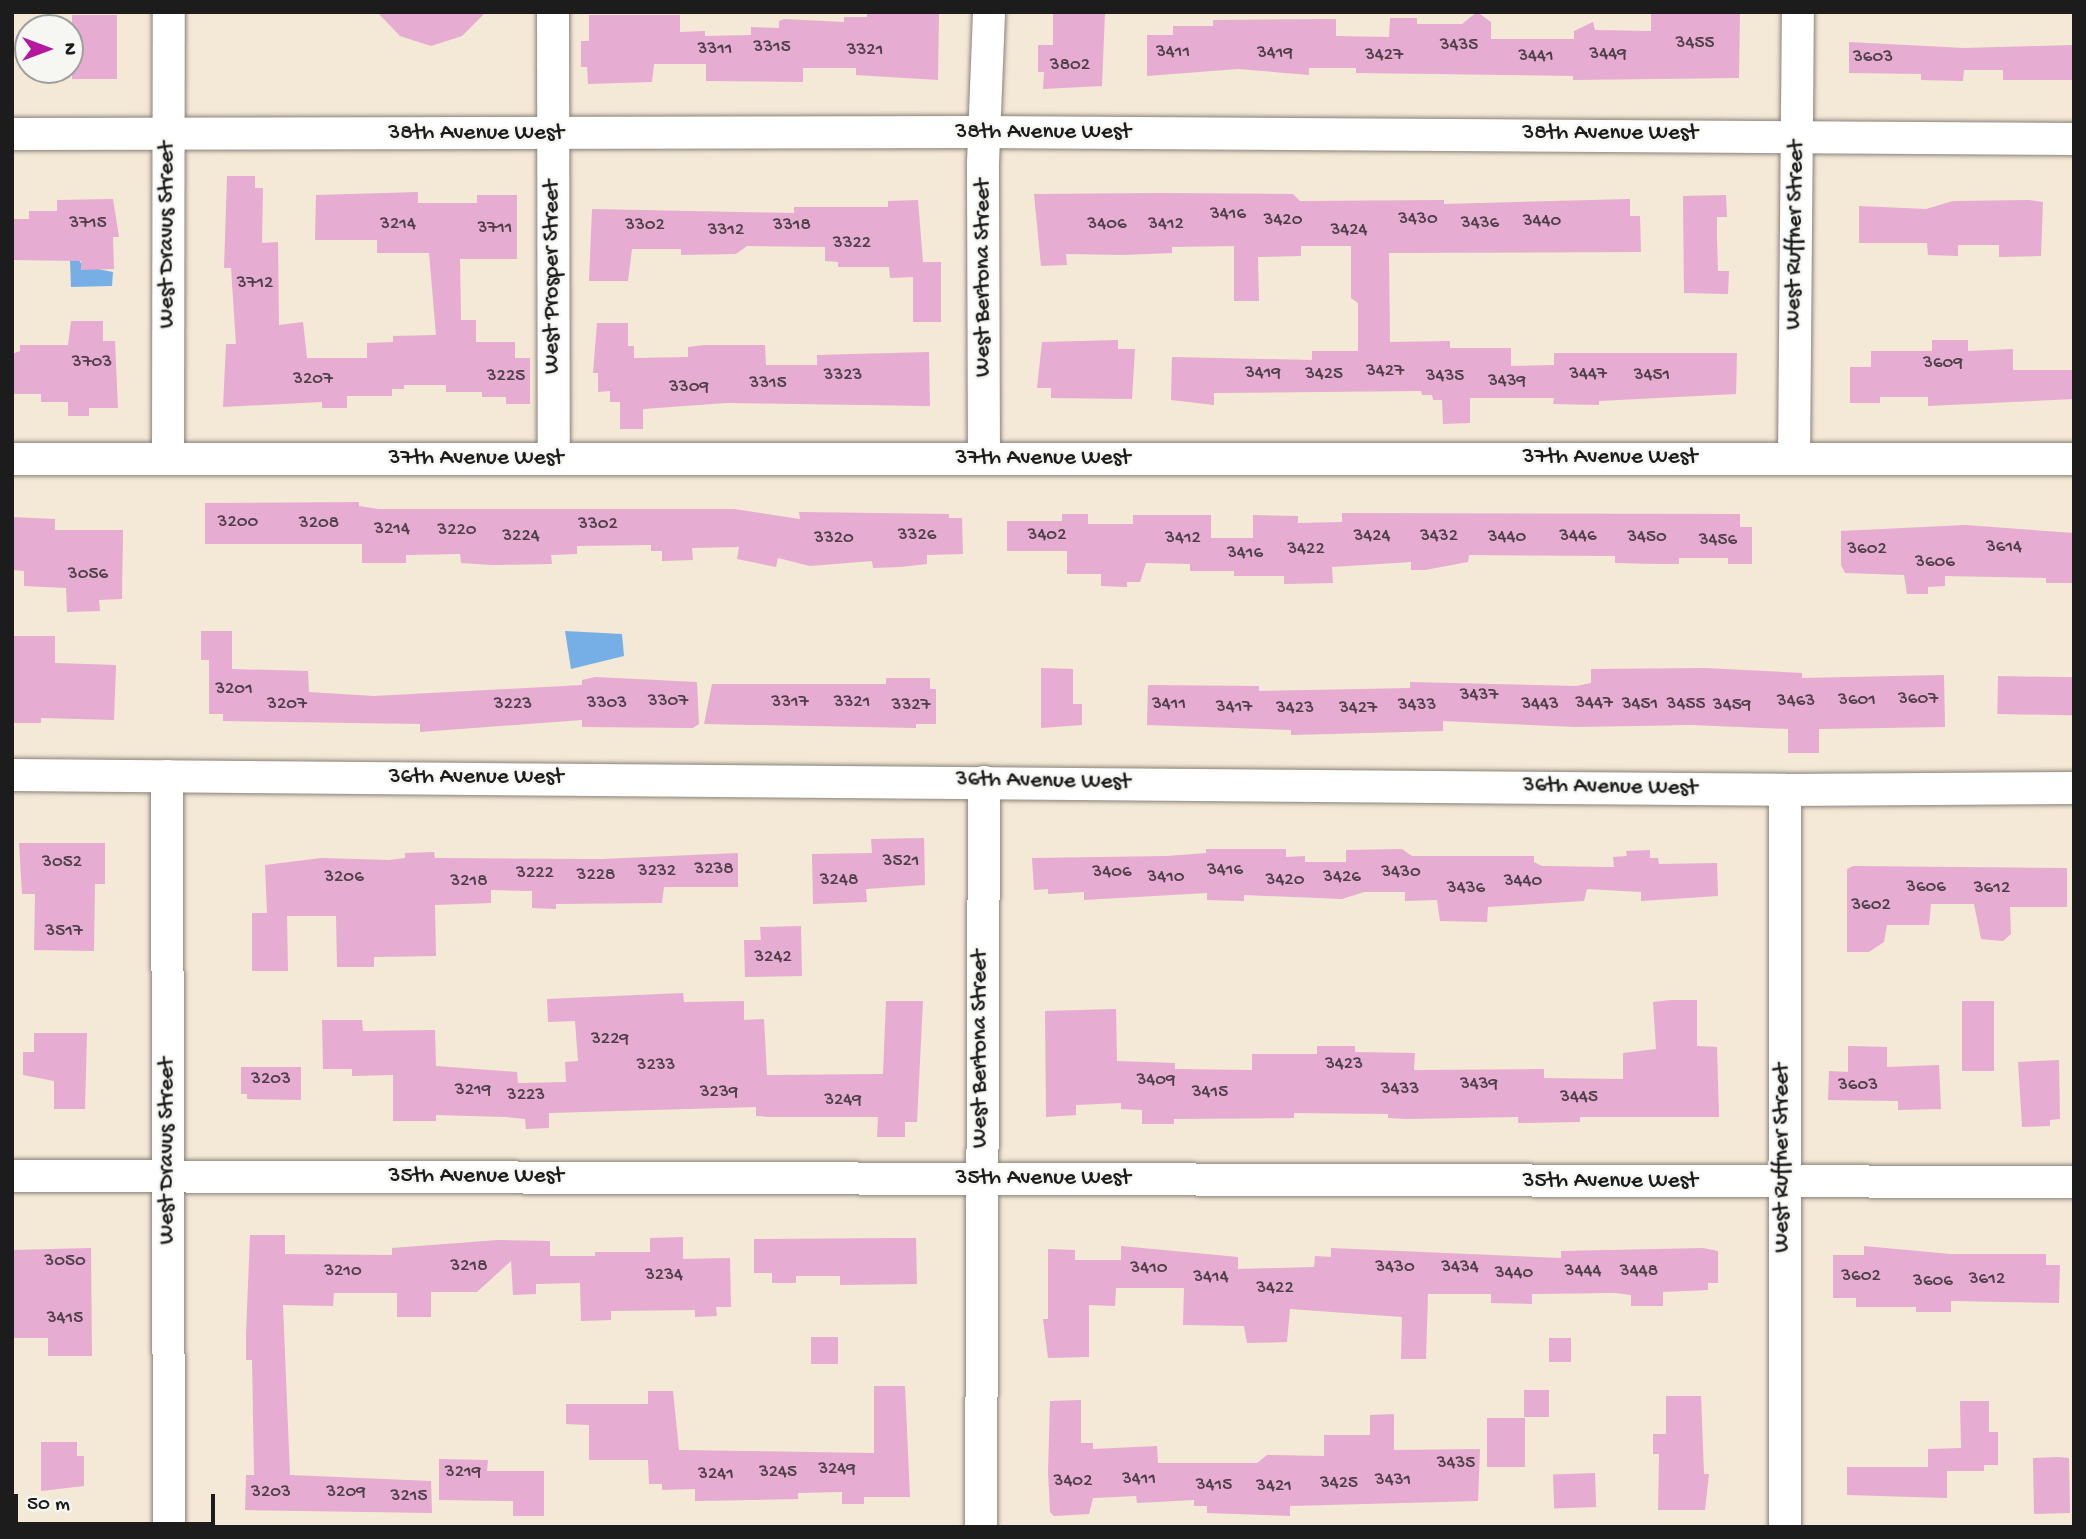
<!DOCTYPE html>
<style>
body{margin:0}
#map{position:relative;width:2086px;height:1539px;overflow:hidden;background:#f4e8d6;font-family:"Gochi Hand",sans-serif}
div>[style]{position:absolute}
.water>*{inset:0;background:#76afe6}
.building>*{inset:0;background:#e6acd1;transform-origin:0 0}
.roads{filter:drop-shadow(0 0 2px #888279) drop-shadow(0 0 2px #888279)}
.street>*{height:32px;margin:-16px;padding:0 16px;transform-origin:16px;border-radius:16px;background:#fff}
span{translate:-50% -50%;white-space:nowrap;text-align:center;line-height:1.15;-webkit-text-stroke:5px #f6f6f2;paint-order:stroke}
.number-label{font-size:19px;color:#4e4049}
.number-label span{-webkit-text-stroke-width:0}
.street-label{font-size:23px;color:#1c1c1c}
.frame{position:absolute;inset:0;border:14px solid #1c1c1c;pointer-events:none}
.north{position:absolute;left:14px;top:14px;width:70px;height:70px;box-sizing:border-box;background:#f6f6f2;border:2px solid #9f9f9c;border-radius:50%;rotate:90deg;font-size:19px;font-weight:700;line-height:28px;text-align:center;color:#1c1c1c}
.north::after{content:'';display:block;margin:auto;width:24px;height:32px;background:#b5179e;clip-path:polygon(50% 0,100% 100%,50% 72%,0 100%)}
.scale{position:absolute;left:14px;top:1494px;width:201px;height:32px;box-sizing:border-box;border:4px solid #1c1c1c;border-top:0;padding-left:9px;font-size:21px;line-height:24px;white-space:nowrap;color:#1c1c1c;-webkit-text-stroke:5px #f6f6f2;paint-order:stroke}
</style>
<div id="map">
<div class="water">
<i style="clip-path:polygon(78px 259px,83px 266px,113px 272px,112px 286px,71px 287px,70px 260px)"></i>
<i style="clip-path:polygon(565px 631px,622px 634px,624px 656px,571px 669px)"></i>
</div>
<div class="building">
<i style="clip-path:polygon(377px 12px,486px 12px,462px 36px,431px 46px,400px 36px)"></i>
<i style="clip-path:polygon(867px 12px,939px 12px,938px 80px,856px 75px,856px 68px,803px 68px,803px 82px,706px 81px,706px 64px,654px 64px,652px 82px,588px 84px,587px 67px,581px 67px,581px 41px,589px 41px,589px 15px,680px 15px,680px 32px,705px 31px,705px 36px,751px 35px,751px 27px,779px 28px,779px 21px,784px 19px,844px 22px,844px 17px,867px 17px)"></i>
<i style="clip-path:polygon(1053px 12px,1105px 12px,1102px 86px,1043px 89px,1044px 72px,1038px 72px,1038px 45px,1053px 45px)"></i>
<i style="clip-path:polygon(1477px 12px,1491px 22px,1491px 39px,1574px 39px,1574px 31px,1593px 22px,1595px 30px,1651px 31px,1651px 12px,1740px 12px,1739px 78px,1573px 80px,1573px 76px,1356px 73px,1356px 68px,1309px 68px,1309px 75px,1238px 69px,1147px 76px,1147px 35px,1173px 35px,1173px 26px,1213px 26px,1213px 20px,1336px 19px,1336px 36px,1389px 37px,1390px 18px,1417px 18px,1417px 24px,1462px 24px)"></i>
<i style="left:72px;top:15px;width:45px;height:64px"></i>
<i style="clip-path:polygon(1849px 42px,1964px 48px,2074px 45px,2074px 80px,2003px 80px,2003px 70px,1964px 70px,1963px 81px,1921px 80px,1921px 74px,1849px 73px)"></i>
<i style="clip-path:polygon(227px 176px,255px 176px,255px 188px,263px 188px,262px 243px,278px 242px,279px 325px,303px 322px,307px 358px,367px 358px,367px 343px,393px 342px,393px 336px,436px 335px,429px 253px,377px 253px,377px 240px,315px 240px,316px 195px,418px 192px,418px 203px,477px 203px,477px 195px,517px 195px,517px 259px,460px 259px,461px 320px,476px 320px,476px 342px,515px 342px,515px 358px,530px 358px,530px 404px,506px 404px,506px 397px,482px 397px,482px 392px,446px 392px,446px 385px,404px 385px,404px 389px,392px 389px,392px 396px,347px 396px,347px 408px,322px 408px,322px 402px,223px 407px,226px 344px,236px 344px,231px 268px,224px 268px)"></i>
<i style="clip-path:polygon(1160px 193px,1293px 194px,1300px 201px,1444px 200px,1444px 204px,1630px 199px,1630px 216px,1640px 216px,1641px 252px,1389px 253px,1390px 342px,1450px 341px,1450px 348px,1511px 348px,1511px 366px,1554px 365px,1554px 353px,1737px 353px,1736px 394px,1599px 401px,1599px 405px,1553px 404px,1554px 398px,1470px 398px,1470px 423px,1443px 424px,1442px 400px,1433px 400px,1432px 395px,1422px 395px,1421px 391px,1214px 393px,1214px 405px,1171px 400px,1172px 357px,1312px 360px,1312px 351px,1358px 351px,1358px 303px,1351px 298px,1351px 246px,1301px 246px,1301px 256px,1258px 257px,1259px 301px,1234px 301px,1234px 246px,1172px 247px,1172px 253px,1123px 255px,1066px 254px,1067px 265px,1041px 266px,1034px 194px)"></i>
<i style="clip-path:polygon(1726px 195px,1727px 217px,1717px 217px,1717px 240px,1718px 271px,1729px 271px,1728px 294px,1684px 293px,1683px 196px)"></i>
<i style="clip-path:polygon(113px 199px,119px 237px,113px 237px,114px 269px,81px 270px,81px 261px,12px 260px,12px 219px,29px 219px,29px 211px,57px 211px,57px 200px)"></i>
<i style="clip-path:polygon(918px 200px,923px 262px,941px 262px,941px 322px,913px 322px,913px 277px,890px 278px,889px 267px,838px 267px,838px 262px,825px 261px,825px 247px,747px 246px,736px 254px,681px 255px,681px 249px,632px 249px,628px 281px,589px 281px,592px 209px,794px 213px,794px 207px,888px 207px,888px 201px)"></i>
<i style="clip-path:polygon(2029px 200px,2043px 202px,2041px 256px,1999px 257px,1999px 245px,1958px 245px,1958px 256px,1928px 255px,1927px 243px,1859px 243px,1859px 206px,1926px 209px,1953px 201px)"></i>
<i style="clip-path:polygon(71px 321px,103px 321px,103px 341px,115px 341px,118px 408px,89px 408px,89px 416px,68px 416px,68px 402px,41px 402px,41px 394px,12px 394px,12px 354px,20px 351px,20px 345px,68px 345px)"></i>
<i style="clip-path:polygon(597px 323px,628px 323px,628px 346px,634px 346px,634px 358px,688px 357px,688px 347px,704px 345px,765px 345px,766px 365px,817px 365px,817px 355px,929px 352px,930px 406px,726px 403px,643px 409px,643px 429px,620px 429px,620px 402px,610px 402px,610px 391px,598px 392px,598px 373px,593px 373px)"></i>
<i style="clip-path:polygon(1118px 340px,1118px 349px,1135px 349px,1132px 399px,1051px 398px,1051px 388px,1037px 388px,1042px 342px)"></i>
<i style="clip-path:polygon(1932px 340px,1968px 340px,1968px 351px,2013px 349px,2013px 370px,2074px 370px,2074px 399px,1928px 406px,1928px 397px,1880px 397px,1880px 403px,1850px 403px,1850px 367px,1871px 367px,1871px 351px,1932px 351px)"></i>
<i style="clip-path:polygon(359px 502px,359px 506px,378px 509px,734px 509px,800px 519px,799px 512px,949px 514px,949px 518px,962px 518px,963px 554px,927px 555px,927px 564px,900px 567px,873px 568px,872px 561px,810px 566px,778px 558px,776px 567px,737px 559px,739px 547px,692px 548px,693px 560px,662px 561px,662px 551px,651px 551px,651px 545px,577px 546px,577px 554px,551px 555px,552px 564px,492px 565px,461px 563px,460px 554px,406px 555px,406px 563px,362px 563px,362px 544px,205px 544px,205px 503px)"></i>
<i style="clip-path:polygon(1342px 513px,1740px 514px,1740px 527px,1752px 527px,1752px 564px,1728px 564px,1728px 558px,1679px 558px,1679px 564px,1657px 564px,1615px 563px,1615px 556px,1469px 555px,1468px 562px,1425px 570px,1411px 570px,1411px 562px,1332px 567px,1333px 583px,1284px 584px,1284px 576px,1234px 576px,1234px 571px,1190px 571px,1190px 564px,1146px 563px,1140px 582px,1127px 582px,1127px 587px,1101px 586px,1101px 574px,1067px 574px,1067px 551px,1007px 551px,1007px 521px,1062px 521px,1062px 514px,1088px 514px,1088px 524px,1133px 524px,1133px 515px,1211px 515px,1211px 538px,1253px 538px,1253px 515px,1298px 516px,1298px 523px,1342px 522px)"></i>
<i style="clip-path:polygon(12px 517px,55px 519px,55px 530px,123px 530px,122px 599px,99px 600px,100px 611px,67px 612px,66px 588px,24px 586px,24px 571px,12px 570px)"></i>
<i style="clip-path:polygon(1965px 525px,2074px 533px,2074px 583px,2046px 583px,2046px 578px,1945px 576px,1945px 586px,1928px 587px,1928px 594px,1907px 594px,1904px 575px,1845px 573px,1841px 565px,1841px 531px)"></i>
<i style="clip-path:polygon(201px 631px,232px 631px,232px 669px,308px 671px,309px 692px,374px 696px,582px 685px,582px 680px,595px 677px,697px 682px,699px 724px,693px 728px,582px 727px,582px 720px,420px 732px,420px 724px,223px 721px,223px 714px,209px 714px,209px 660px,201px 660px)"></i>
<i style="clip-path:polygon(12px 636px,55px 636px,55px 663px,116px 665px,114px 720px,41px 718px,41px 723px,12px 723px)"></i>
<i style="clip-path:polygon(1041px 668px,1073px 669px,1073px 704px,1082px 704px,1082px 725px,1041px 728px)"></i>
<i style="clip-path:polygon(1705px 668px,1802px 673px,1802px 678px,1944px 675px,1945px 727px,1819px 729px,1819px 753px,1788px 753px,1788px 729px,1692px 725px,1576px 727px,1443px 721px,1443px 731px,1291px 735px,1291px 730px,1147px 725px,1148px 685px,1259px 686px,1259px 691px,1410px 688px,1410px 682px,1576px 686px,1591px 683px,1591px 669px)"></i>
<i style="left:1998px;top:676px;width:76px;height:38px;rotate:1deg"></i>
<i style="clip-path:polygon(886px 678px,930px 678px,930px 689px,936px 689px,936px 724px,916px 724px,916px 728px,704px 724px,712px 684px,886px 684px)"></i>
<i style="clip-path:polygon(924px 838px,925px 885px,866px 889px,867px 902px,813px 904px,812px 854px,872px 853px,871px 839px)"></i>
<i style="clip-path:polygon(19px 843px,105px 843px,105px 884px,95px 884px,94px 951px,34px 950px,35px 894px,22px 894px)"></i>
<i style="clip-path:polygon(1206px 849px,1286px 849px,1286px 857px,1305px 856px,1305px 862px,1346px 862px,1346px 850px,1402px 849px,1412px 856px,1534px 856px,1534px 862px,1542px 866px,1614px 867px,1613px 857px,1627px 856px,1626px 851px,1650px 850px,1650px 858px,1658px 858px,1659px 864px,1717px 863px,1718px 896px,1641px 901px,1641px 892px,1587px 889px,1584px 901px,1488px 907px,1487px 922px,1440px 921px,1437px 900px,1405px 901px,1405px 892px,1364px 892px,1342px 899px,1244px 895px,1244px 901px,1207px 900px,1207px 893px,1084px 900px,1084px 892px,1048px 894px,1048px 889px,1034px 890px,1032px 858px,1167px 856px,1206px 853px)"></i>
<i style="clip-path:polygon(434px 852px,435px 858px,602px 859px,738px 853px,738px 887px,664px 887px,662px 903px,556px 904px,556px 909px,532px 908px,532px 891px,491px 890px,491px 903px,435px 905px,436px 956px,374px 957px,374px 967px,337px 967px,336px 916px,287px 916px,288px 971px,252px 971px,252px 913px,267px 913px,265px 865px,321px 858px,389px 860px,405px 858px,405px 853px)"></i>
<i style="clip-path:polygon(1853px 866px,2067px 868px,2067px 907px,2010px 907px,2011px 934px,2003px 941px,1991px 940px,1981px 939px,1974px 904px,1931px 904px,1929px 925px,1887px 925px,1884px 942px,1869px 952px,1847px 952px,1847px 869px)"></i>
<i style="clip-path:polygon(801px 926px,802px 976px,745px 977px,744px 940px,761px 940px,760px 927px)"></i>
<i style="clip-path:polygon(683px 993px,684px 1002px,744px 1001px,744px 1020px,764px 1019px,767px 1075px,883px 1074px,886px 1001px,923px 1001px,917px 1122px,905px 1122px,905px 1137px,877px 1137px,878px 1117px,770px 1117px,756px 1116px,756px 1107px,549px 1113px,549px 1128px,526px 1129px,525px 1119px,506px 1117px,436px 1115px,436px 1121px,393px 1121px,393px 1075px,352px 1076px,352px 1069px,323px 1069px,322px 1020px,362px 1020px,363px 1031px,435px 1030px,436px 1066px,517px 1072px,518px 1083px,566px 1082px,565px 1062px,578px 1061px,575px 1021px,548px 1022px,547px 999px)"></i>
<i style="clip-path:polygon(1671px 1000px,1697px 1000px,1697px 1046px,1717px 1047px,1719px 1117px,1580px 1117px,1580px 1122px,1518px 1123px,1518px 1117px,1407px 1119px,1388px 1118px,1388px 1114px,1294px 1113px,1294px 1118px,1174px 1119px,1174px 1124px,1142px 1124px,1142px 1110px,1121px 1109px,1121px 1103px,1076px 1105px,1076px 1115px,1046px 1117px,1045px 1011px,1116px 1009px,1117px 1061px,1175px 1063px,1175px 1069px,1252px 1070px,1252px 1054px,1317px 1054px,1317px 1046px,1355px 1046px,1355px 1052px,1415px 1053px,1414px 1070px,1544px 1069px,1544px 1078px,1623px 1079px,1623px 1053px,1656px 1049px,1653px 1002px)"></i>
<i style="left:1962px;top:1001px;width:32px;height:70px"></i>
<i style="clip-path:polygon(34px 1033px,87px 1033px,85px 1109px,54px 1109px,54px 1081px,23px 1075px,23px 1052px,34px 1052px)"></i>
<i style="clip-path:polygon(1848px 1046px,1887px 1047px,1887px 1067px,1939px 1065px,1941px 1109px,1898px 1110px,1898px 1101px,1828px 1100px,1829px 1071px,1848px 1072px)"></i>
<i style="clip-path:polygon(2059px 1060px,2060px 1119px,2050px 1120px,2050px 1126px,2022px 1127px,2018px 1062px)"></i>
<i style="clip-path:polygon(241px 1067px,301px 1067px,301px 1100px,247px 1099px,247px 1094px,241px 1094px)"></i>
<i style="clip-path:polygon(250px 1235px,285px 1235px,285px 1254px,392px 1255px,392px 1248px,498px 1240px,550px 1241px,550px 1256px,595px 1256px,595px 1252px,650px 1252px,650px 1238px,683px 1237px,683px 1259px,730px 1258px,731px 1307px,716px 1307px,717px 1316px,695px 1317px,695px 1310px,611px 1311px,611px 1320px,581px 1321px,580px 1283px,536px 1284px,536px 1294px,513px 1295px,511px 1261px,477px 1292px,431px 1292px,431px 1317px,397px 1317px,397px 1293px,334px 1293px,333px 1306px,283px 1305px,290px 1475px,431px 1481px,432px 1513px,245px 1510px,246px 1475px,254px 1475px,252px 1360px,246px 1360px,246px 1334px)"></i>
<i style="clip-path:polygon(893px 1238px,916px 1238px,917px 1284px,840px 1285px,840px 1276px,796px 1276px,796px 1283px,772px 1283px,772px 1273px,754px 1273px,754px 1239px)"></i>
<i style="clip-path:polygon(1121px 1246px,1238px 1257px,1238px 1269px,1314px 1267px,1315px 1256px,1331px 1257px,1331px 1248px,1561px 1258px,1561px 1251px,1703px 1248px,1718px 1251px,1718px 1283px,1708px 1283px,1708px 1290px,1663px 1292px,1663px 1306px,1631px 1306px,1631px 1295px,1615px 1293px,1532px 1294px,1532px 1304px,1491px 1303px,1491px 1294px,1428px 1294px,1426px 1359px,1401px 1359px,1402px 1317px,1290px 1309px,1287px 1342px,1247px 1343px,1244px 1326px,1183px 1325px,1184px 1288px,1116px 1288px,1115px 1306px,1089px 1305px,1089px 1357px,1048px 1358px,1043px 1319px,1048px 1319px,1048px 1249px,1075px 1250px,1075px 1260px,1121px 1260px)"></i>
<i style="clip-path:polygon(1864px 1246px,1950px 1254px,2046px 1254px,2046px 1265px,2060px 1265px,2059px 1303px,1951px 1301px,1951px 1312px,1916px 1312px,1916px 1307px,1856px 1307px,1856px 1298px,1833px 1298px,1833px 1255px,1864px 1255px)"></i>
<i style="clip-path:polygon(91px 1248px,92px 1356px,48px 1356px,48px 1338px,12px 1338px,12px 1250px)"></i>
<i style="left:811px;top:1337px;width:27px;height:27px"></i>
<i style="left:1549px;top:1338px;width:22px;height:24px"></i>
<i style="clip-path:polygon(874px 1386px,905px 1386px,910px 1497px,864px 1497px,864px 1504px,842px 1504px,842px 1492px,798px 1493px,798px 1499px,695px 1501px,695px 1489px,662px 1490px,662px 1484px,649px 1484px,648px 1460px,589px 1460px,589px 1425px,566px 1424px,566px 1404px,648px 1404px,648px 1391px,673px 1391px,679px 1450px,874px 1453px)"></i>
<i style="left:1524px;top:1390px;width:25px;height:27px"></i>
<i style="clip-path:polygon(1666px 1396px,1701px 1396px,1704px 1474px,1709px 1474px,1705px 1510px,1658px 1510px,1659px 1454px,1653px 1454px,1653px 1434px,1666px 1434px)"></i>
<i style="clip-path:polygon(1081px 1400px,1081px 1443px,1093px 1443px,1093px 1449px,1157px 1446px,1158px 1463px,1257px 1463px,1267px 1455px,1324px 1456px,1324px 1435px,1370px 1435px,1370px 1415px,1394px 1414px,1394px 1450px,1480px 1449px,1478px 1501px,1290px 1506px,1290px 1516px,1207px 1513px,1207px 1506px,1194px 1506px,1194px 1500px,1137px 1503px,1136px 1496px,1093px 1498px,1089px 1514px,1054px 1516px,1050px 1512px,1048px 1472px,1050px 1401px)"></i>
<i style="clip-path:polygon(1960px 1401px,1989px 1401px,1989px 1432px,1998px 1432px,1998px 1465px,1984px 1465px,1984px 1471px,1947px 1471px,1947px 1498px,1847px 1495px,1847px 1467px,1928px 1467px,1928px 1449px,1961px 1448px)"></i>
<i style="left:1487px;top:1418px;width:38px;height:49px"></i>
<i style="clip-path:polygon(41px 1442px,77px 1442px,77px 1456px,84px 1456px,84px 1486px,41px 1491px)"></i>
<i style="clip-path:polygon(2058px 1457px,2069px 1458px,2070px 1513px,2034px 1514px,2033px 1458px)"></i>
<i style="clip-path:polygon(439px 1459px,488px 1460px,487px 1471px,544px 1471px,544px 1516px,513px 1516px,513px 1501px,439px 1500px)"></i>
<i style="left:1595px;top:1473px;width:34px;height:42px;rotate:88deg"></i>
</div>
<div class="roads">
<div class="street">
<i style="left:553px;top:12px;width:447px;rotate:89.9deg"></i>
<i style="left:12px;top:134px;width:974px;rotate:-0.12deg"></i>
<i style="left:986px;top:132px;width:1088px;rotate:0.37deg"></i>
<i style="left:1794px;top:458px;width:446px;rotate:-89.5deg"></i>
<i style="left:12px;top:459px;width:2062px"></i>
<i style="left:168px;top:459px;width:447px;rotate:-89.9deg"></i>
<i style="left:984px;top:459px;width:296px;rotate:-90.2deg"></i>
<i style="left:983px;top:163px;width:151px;rotate:-87.7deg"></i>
<i style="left:12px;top:775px;width:1773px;rotate:0.48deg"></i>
<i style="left:1785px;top:790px;width:289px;rotate:-0.4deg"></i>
<i style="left:167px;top:776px;width:751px;rotate:89.85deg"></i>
<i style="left:12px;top:1176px;width:2062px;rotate:0.17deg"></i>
<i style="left:981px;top:1527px;width:745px;rotate:-89.77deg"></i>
<i style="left:1785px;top:1527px;width:737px;rotate:-90deg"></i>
</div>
</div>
<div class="number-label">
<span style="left:1695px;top:44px">3455</span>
<span style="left:1459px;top:46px">3435</span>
<span style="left:772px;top:48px">3315</span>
<span style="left:715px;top:50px">3311</span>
<span style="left:865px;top:51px">3321</span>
<span style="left:1173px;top:53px">3411</span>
<span style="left:1275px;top:54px">3419</span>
<span style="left:1608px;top:55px">3449</span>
<span style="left:1384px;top:56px">3427</span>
<span style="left:1536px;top:57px">3441</span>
<span style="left:1873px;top:58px">3603</span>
<span style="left:1070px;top:66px">3802</span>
<span style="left:1228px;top:215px">3416</span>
<span style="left:1418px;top:220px">3430</span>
<span style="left:1283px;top:221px">3420</span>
<span style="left:1542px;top:222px">3440</span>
<span style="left:88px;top:224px">3715</span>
<span style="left:1480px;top:224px">3436</span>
<span style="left:398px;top:225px">3214</span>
<span style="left:1107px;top:225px">3406</span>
<span style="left:1166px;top:225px">3412</span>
<span style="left:645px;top:226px">3302</span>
<span style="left:792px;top:226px">3318</span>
<span style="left:495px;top:229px">3711</span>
<span style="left:726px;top:231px">3312</span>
<span style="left:1349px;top:231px">3424</span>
<span style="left:852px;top:244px">3322</span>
<span style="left:255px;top:284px">3712</span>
<span style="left:92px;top:363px">3703</span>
<span style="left:1943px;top:364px">3609</span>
<span style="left:1385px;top:372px">3427</span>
<span style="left:1263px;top:374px">3419</span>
<span style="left:1324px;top:375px">3425</span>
<span style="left:1588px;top:375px">3447</span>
<span style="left:843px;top:376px">3323</span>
<span style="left:1652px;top:376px">3451</span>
<span style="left:506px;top:377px">3225</span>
<span style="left:1445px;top:377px">3435</span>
<span style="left:313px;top:380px">3207</span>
<span style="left:1507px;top:382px">3439</span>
<span style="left:768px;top:384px">3315</span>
<span style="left:689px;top:388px">3309</span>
<span style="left:238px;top:523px">3200</span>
<span style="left:319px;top:524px">3208</span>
<span style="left:598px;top:525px">3302</span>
<span style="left:392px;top:530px">3214</span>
<span style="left:457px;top:531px">3220</span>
<span style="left:917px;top:536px">3326</span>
<span style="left:1047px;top:536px">3402</span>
<span style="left:521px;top:537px">3224</span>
<span style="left:1372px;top:537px">3424</span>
<span style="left:1439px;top:537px">3432</span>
<span style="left:1578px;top:537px">3446</span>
<span style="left:1507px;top:538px">3440</span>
<span style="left:1647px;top:538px">3450</span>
<span style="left:834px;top:539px">3320</span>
<span style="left:1183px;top:539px">3412</span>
<span style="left:1718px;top:541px">3456</span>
<span style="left:2004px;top:548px">3614</span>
<span style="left:1306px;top:550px">3422</span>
<span style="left:1867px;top:550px">3602</span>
<span style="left:1245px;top:554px">3416</span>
<span style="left:1935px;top:563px">3606</span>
<span style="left:88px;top:575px">3056</span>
<span style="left:234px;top:690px">3201</span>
<span style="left:1479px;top:696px">3437</span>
<span style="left:1918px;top:700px">3607</span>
<span style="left:1857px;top:701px">3601</span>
<span style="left:668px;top:702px">3307</span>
<span style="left:1796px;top:702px">3463</span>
<span style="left:790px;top:703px">3317</span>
<span style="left:852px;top:703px">3321</span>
<span style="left:607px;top:704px">3303</span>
<span style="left:1594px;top:704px">3447</span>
<span style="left:287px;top:705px">3207</span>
<span style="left:513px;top:705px">3223</span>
<span style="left:1169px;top:705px">3411</span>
<span style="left:1540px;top:705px">3443</span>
<span style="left:1640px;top:705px">3451</span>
<span style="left:1686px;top:705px">3455</span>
<span style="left:911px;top:706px">3327</span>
<span style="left:1417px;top:706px">3433</span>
<span style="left:1732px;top:706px">3459</span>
<span style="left:1234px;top:708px">3417</span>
<span style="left:1295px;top:709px">3423</span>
<span style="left:1358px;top:709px">3427</span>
<span style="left:901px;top:862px">3521</span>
<span style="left:62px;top:863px">3052</span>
<span style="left:714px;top:870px">3238</span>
<span style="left:1225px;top:871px">3416</span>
<span style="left:657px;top:872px">3232</span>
<span style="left:1112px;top:873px">3406</span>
<span style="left:1401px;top:873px">3430</span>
<span style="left:535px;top:874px">3222</span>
<span style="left:596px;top:876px">3228</span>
<span style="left:344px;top:878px">3206</span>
<span style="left:1166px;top:878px">3410</span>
<span style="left:1342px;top:878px">3426</span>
<span style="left:839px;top:881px">3248</span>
<span style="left:1285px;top:881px">3420</span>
<span style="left:469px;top:882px">3218</span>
<span style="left:1523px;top:882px">3440</span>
<span style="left:1926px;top:888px">3606</span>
<span style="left:1466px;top:889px">3436</span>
<span style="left:1992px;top:889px">3612</span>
<span style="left:1871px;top:906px">3602</span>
<span style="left:64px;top:932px">3517</span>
<span style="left:773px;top:958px">3242</span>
<span style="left:610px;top:1040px">3229</span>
<span style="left:1344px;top:1065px">3423</span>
<span style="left:656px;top:1066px">3233</span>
<span style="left:271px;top:1080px">3203</span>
<span style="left:1156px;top:1081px">3409</span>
<span style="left:1479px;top:1085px">3439</span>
<span style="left:1858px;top:1086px">3603</span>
<span style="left:1400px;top:1090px">3433</span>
<span style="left:473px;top:1091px">3219</span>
<span style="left:719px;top:1093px">3239</span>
<span style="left:1210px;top:1093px">3415</span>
<span style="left:526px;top:1096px">3223</span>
<span style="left:1579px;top:1098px">3445</span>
<span style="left:843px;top:1101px">3249</span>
<span style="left:65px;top:1262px">3050</span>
<span style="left:469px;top:1267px">3218</span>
<span style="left:1395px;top:1268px">3430</span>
<span style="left:1460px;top:1268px">3434</span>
<span style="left:1149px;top:1269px">3410</span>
<span style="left:343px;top:1272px">3210</span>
<span style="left:1583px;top:1272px">3444</span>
<span style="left:1639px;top:1272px">3448</span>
<span style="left:1514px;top:1274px">3440</span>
<span style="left:664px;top:1276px">3234</span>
<span style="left:1861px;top:1277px">3602</span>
<span style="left:1211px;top:1278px">3414</span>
<span style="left:1987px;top:1280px">3612</span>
<span style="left:1933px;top:1282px">3606</span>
<span style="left:1275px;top:1289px">3422</span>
<span style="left:65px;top:1319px">3415</span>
<span style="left:1456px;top:1464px">3435</span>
<span style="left:837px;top:1470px">3249</span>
<span style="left:463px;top:1473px">3219</span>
<span style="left:778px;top:1473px">3245</span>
<span style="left:716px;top:1475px">3241</span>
<span style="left:1139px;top:1480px">3411</span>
<span style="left:1393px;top:1481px">3431</span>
<span style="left:1073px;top:1482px">3402</span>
<span style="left:1339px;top:1484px">3425</span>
<span style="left:1214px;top:1486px">3415</span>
<span style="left:1274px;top:1487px">3421</span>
<span style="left:271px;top:1493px">3203</span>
<span style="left:346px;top:1493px">3209</span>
<span style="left:409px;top:1497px">3215</span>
</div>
<div class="street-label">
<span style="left:1043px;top:133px">38th Avenue West</span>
<span style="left:476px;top:134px">38th Avenue West</span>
<span style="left:1610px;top:134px">38th Avenue West</span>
<span style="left:168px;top:235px;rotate:-90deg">West Dravus Street</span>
<span style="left:1796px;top:235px;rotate:-89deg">West Ruffner Street</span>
<span style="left:553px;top:277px;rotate:-90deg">West Prosper Street</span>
<span style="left:984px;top:278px;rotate:-90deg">West Bertona Street</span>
<span style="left:1610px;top:458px">37th Avenue West</span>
<span style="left:476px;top:459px">37th Avenue West</span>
<span style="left:1043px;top:459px">37th Avenue West</span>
<span style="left:476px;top:778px">36th Avenue West</span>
<span style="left:1043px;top:782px;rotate:1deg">36th Avenue West</span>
<span style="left:1610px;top:788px;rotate:1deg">36th Avenue West</span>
<span style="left:981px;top:1049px;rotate:-90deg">West Bertona Street</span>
<span style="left:168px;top:1151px;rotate:-90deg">West Dravus Street</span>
<span style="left:1783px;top:1158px;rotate:-90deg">West Ruffner Street</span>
<span style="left:476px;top:1177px">35th Avenue West</span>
<span style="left:1043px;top:1179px">35th Avenue West</span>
<span style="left:1610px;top:1182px">35th Avenue West</span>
</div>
<div class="frame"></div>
<div class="north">N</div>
<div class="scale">50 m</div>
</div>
